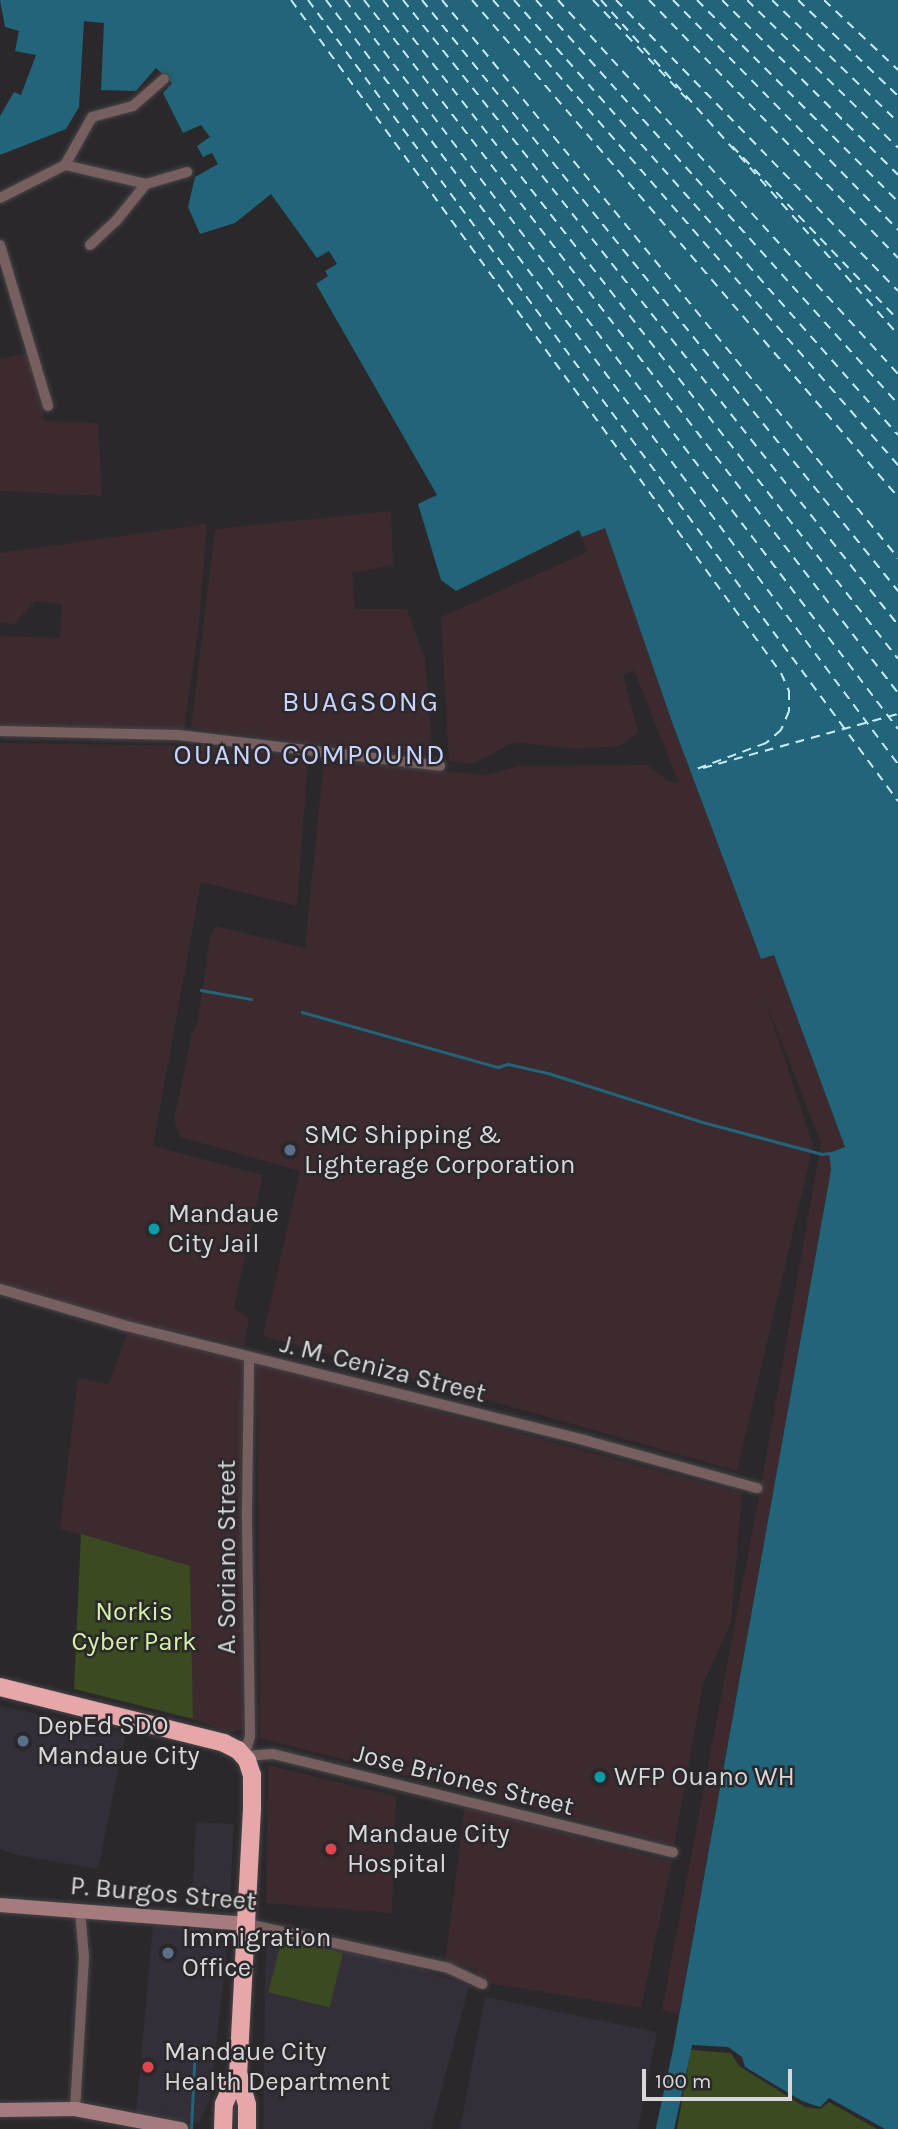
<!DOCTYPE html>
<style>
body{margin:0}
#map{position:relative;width:898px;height:2129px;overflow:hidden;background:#2a282b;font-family:Karla,sans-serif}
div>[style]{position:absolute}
.built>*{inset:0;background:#342e38;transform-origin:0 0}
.industrial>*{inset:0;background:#3d2a2f}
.medical>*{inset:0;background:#3d2a2e}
.green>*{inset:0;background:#3b4a20;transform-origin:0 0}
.water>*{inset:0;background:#226479}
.stream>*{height:2.5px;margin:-1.25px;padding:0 1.25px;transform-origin:1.25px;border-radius:1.25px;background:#226479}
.river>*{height:18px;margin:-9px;padding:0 9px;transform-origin:9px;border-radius:9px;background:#226479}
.ferry>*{height:2px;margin-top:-1px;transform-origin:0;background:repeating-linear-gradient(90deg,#c7ebf8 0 9px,transparent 0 16px)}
.roads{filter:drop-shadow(0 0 2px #464447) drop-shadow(0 0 2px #464447)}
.street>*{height:10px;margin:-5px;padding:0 5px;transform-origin:5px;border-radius:5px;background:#775e5f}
.secondary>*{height:14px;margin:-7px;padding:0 7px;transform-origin:7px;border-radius:7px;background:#a47c7e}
.highway>*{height:18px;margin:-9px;padding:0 9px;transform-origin:9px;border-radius:9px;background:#e5a7aa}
.dots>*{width:19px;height:19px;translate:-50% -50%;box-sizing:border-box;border:4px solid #2a282b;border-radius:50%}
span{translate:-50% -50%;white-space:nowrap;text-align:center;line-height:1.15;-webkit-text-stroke:5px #2a282b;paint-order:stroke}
.poi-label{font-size:26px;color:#d8d7d9}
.left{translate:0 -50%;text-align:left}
.street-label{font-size:26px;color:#d8d7d9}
.park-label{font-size:26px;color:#d4f1a5}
.neighbourhood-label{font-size:28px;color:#c9d3fd;letter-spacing:2px}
.scale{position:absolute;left:642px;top:2069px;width:150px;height:32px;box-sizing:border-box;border:4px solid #d8d7d9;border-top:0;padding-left:9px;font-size:21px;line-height:24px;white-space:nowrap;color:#d8d7d9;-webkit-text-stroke:5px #2a282b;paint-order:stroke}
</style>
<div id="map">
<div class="built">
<i style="clip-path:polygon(0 1706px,126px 1733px,98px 1869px,17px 1855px,0 1849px)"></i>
<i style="left:196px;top:1822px;width:38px;height:86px;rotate:3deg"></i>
<i style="clip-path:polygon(153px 1924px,229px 1933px,210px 2098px,199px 2123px,136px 2113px)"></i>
<i style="clip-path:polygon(266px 1931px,422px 1970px,469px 1986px,431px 2129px,263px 2129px)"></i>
<i style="clip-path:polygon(485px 1997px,657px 2032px,638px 2129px,460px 2129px)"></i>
</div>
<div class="industrial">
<i style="clip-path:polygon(28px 353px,45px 421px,98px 423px,102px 496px,0 491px,0 359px)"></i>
<i style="clip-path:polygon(391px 511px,393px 565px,352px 573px,355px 609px,407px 609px,425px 659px,433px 759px,191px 728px,215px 529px)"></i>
<i style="clip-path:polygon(207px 524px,199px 624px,184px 730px,0 728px,0 636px,60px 638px,62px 604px,35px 601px,14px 624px,0 623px,0 553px)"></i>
<i style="clip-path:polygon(605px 527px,672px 722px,761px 959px,774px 955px,845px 1147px,829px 1153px,831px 1170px,679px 2014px,662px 2010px,763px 1475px,821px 1143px,766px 1002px,813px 1146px,737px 1471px,263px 1336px,300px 1171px,180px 1137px,174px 1119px,192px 1034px,198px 1021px,210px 937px,216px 926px,305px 948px,324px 760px,486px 775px,518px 766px,648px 765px,669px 782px,679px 783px,634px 670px,623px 675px,638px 732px,620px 746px,576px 749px,513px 742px,473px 764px,449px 761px,441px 617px,587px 552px,582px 537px)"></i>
<i style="clip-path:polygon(0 743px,205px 746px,308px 759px,297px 906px,201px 882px,153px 1146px,263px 1175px,234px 1308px,249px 1318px,244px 1346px,98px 1314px,0 1285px)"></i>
<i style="clip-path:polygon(128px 1331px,242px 1362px,243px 1729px,230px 1733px,193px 1719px,190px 1566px,60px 1529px,78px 1378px,109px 1384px)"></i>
<i style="clip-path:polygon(257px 1363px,742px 1493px,731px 1623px,703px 1684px,674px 1845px,260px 1738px)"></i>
<i style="clip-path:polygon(465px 1807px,672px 1862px,641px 2008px,482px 1982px,475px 1969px,445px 1963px)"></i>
</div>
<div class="medical">
<i style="clip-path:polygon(268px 1765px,396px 1796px,392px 1913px,266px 1903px)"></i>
</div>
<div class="green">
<i style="clip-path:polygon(81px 1534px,190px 1566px,193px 1719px,74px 1689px)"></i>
<i style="left:282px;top:1938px;width:63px;height:56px;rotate:14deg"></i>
<i style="clip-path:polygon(691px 2050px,731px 2053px,739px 2066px,805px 2107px,820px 2109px,829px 2102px,877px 2129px,677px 2129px)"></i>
</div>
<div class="water">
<i style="clip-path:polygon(0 0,898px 0,898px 2129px,885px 2129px,829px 2098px,820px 2107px,802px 2101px,745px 2067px,742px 2057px,728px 2047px,674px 2044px,831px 1170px,829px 1153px,845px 1147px,774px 955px,761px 959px,672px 722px,605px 528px,582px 537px,579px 530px,456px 591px,441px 580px,418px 504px,437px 495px,316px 284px,328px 276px,325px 271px,337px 264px,329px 251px,317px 258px,271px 194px,235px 223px,200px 234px,188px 207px,195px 177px,218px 164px,212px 153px,203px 157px,197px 146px,210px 137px,201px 125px,183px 133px,163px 93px,172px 83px,156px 68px,136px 91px,101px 90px,104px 23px,84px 21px,79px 107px,66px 129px,0 155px,0 116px,14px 92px,21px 95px,36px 55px,15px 51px,19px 31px,5px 27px)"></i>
</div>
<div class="stream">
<i style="left:201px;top:990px;width:51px;rotate:10.2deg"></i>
<i style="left:302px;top:1012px;width:204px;rotate:15.7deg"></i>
<i style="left:498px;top:1067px;width:10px;rotate:-17deg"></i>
<i style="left:508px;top:1064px;width:41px;rotate:12.7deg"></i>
<i style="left:548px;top:1073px;width:158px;rotate:17.6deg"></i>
<i style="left:699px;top:1121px;width:127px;rotate:15deg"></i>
<i style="left:822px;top:1154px;width:7px;rotate:-8deg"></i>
<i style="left:191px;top:2129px;width:83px;rotate:-87.2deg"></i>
</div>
<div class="river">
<i style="left:665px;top:2129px;width:85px;rotate:-77.8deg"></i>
</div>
<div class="ferry">
<i style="left:291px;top:0;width:832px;rotate:53.94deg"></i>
<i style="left:781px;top:673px;width:20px;rotate:66deg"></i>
<i style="left:789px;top:691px;width:20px;rotate:90deg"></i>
<i style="left:789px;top:711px;width:21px;rotate:113deg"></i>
<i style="left:781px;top:730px;width:20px;rotate:139deg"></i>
<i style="left:766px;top:743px;width:80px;rotate:159.5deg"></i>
<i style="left:308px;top:0;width:995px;rotate:53.63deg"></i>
<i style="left:326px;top:0;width:954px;rotate:53.18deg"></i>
<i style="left:345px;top:0;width:915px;rotate:52.82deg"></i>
<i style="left:364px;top:0;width:875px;rotate:52.38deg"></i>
<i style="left:383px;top:0;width:836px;rotate:51.99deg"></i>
<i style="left:403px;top:0;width:797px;rotate:51.62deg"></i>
<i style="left:422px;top:0;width:759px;rotate:51.15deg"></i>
<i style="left:442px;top:0;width:721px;rotate:50.74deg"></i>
<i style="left:472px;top:0;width:655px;rotate:49.4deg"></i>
<i style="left:493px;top:0;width:617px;rotate:48.95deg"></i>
<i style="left:514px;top:0;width:580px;rotate:48.56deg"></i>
<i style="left:536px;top:0;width:542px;rotate:48.14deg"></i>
<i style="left:558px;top:0;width:505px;rotate:47.73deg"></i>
<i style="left:593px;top:0;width:137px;rotate:46.5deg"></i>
<i style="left:601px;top:0;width:448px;rotate:48.4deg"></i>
<i style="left:616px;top:0;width:405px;rotate:45.9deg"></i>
<i style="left:649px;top:0;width:359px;rotate:46deg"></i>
<i style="left:673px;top:0;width:322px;rotate:45.6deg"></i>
<i style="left:697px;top:0;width:285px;rotate:45.1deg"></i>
<i style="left:722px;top:0;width:248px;rotate:44.8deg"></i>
<i style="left:747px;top:0;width:211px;rotate:44.4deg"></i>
<i style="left:772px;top:0;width:175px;rotate:44.1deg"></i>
<i style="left:798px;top:0;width:139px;rotate:43.8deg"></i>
<i style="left:824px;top:0;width:102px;rotate:43.4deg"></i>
<i style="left:732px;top:146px;width:240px;rotate:46.3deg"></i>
<i style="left:703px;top:768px;width:202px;rotate:-15.5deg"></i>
</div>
<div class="roads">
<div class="street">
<i style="left:65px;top:165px;width:55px;rotate:-60.6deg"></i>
<i style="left:92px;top:117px;width:42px;rotate:-15deg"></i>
<i style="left:133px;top:106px;width:41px;rotate:-41.1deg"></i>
<i style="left:0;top:198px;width:73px;rotate:-26.9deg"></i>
<i style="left:65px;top:165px;width:83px;rotate:13.2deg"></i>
<i style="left:146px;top:184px;width:43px;rotate:-16.3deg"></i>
<i style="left:0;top:245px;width:168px;rotate:73.4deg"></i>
<i style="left:90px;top:245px;width:35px;rotate:-43deg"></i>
<i style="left:116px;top:221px;width:48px;rotate:-51deg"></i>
<i style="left:0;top:731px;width:178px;rotate:1.3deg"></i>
<i style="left:178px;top:735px;width:264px;rotate:6.7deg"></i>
<i style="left:0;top:1289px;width:128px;rotate:16.3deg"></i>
<i style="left:123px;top:1325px;width:471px;rotate:14deg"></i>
<i style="left:580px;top:1439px;width:184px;rotate:15.5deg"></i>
<i style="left:244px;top:1756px;width:29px;rotate:-4deg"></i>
<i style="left:273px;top:1754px;width:412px;rotate:13.8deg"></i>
<i style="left:244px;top:1756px;width:21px;rotate:-73deg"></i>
<i style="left:250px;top:1736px;width:227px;rotate:-90.8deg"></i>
<i style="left:247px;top:1509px;width:152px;rotate:-89.2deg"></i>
<i style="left:247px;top:1924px;width:206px;rotate:12.3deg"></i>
<i style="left:448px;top:1968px;width:38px;rotate:25deg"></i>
<i style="left:75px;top:2109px;width:152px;rotate:-86.6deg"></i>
<i style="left:84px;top:1957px;width:46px;rotate:-95deg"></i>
</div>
<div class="secondary">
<i style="left:0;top:1905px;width:248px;rotate:4.4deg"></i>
<i style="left:0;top:2110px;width:75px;rotate:-0.8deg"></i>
<i style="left:75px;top:2109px;width:108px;rotate:10.7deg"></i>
</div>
<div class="highway">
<i style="left:0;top:1687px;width:231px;rotate:14deg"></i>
<i style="left:224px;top:1743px;width:16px;rotate:27deg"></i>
<i style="left:238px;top:1750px;width:13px;rotate:48deg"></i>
<i style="left:247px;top:1760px;width:16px;rotate:72deg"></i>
<i style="left:252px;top:1775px;width:34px;rotate:90deg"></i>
<i style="left:252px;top:1809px;width:264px;rotate:93deg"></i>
<i style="left:238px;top:2073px;width:33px;rotate:74deg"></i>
<i style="left:247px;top:2105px;width:24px;rotate:90deg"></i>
<i style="left:223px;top:2129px;width:25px;rotate:-88deg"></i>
<i style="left:224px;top:2104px;width:34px;rotate:-66deg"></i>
</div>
</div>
<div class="dots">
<i style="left:290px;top:1150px;background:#5c6f8a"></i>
<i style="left:154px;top:1229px;background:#0f9aa8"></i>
<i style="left:23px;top:1741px;background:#5c6f8a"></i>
<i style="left:600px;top:1777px;background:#0f9aa8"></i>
<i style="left:331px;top:1849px;background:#e0444e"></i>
<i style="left:168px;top:1953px;background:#5c6f8a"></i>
<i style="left:148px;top:2067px;background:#e0444e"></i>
</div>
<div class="poi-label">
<span class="left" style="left:304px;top:1150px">SMC Shipping &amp;<br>Lighterage Corporation</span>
<span class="left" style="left:168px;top:1229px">Mandaue<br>City Jail</span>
<span class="left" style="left:37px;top:1741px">DepEd SDO<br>Mandaue City</span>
<span class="left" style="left:614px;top:1777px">WFP Ouano WH</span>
<span class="left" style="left:347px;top:1849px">Mandaue City<br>Hospital</span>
<span class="left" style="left:182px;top:1953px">Immigration<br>Office</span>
<span class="left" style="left:164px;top:2067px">Mandaue City<br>Health Department</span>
</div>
<div class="street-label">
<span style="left:383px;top:1369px;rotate:14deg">J. M. Ceniza Street</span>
<span style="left:227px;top:1557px;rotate:-90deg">A. Soriano Street</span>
<span style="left:464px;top:1780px;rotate:14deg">Jose Briones Street</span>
<span style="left:163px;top:1894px;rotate:5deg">P. Burgos Street</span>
</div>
<div class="park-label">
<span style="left:134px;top:1627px">Norkis<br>Cyber Park</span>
</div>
<div class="neighbourhood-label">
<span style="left:361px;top:702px">BUAGSONG</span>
<span style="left:310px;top:755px">OUANO COMPOUND</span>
</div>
<div class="scale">100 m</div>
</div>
